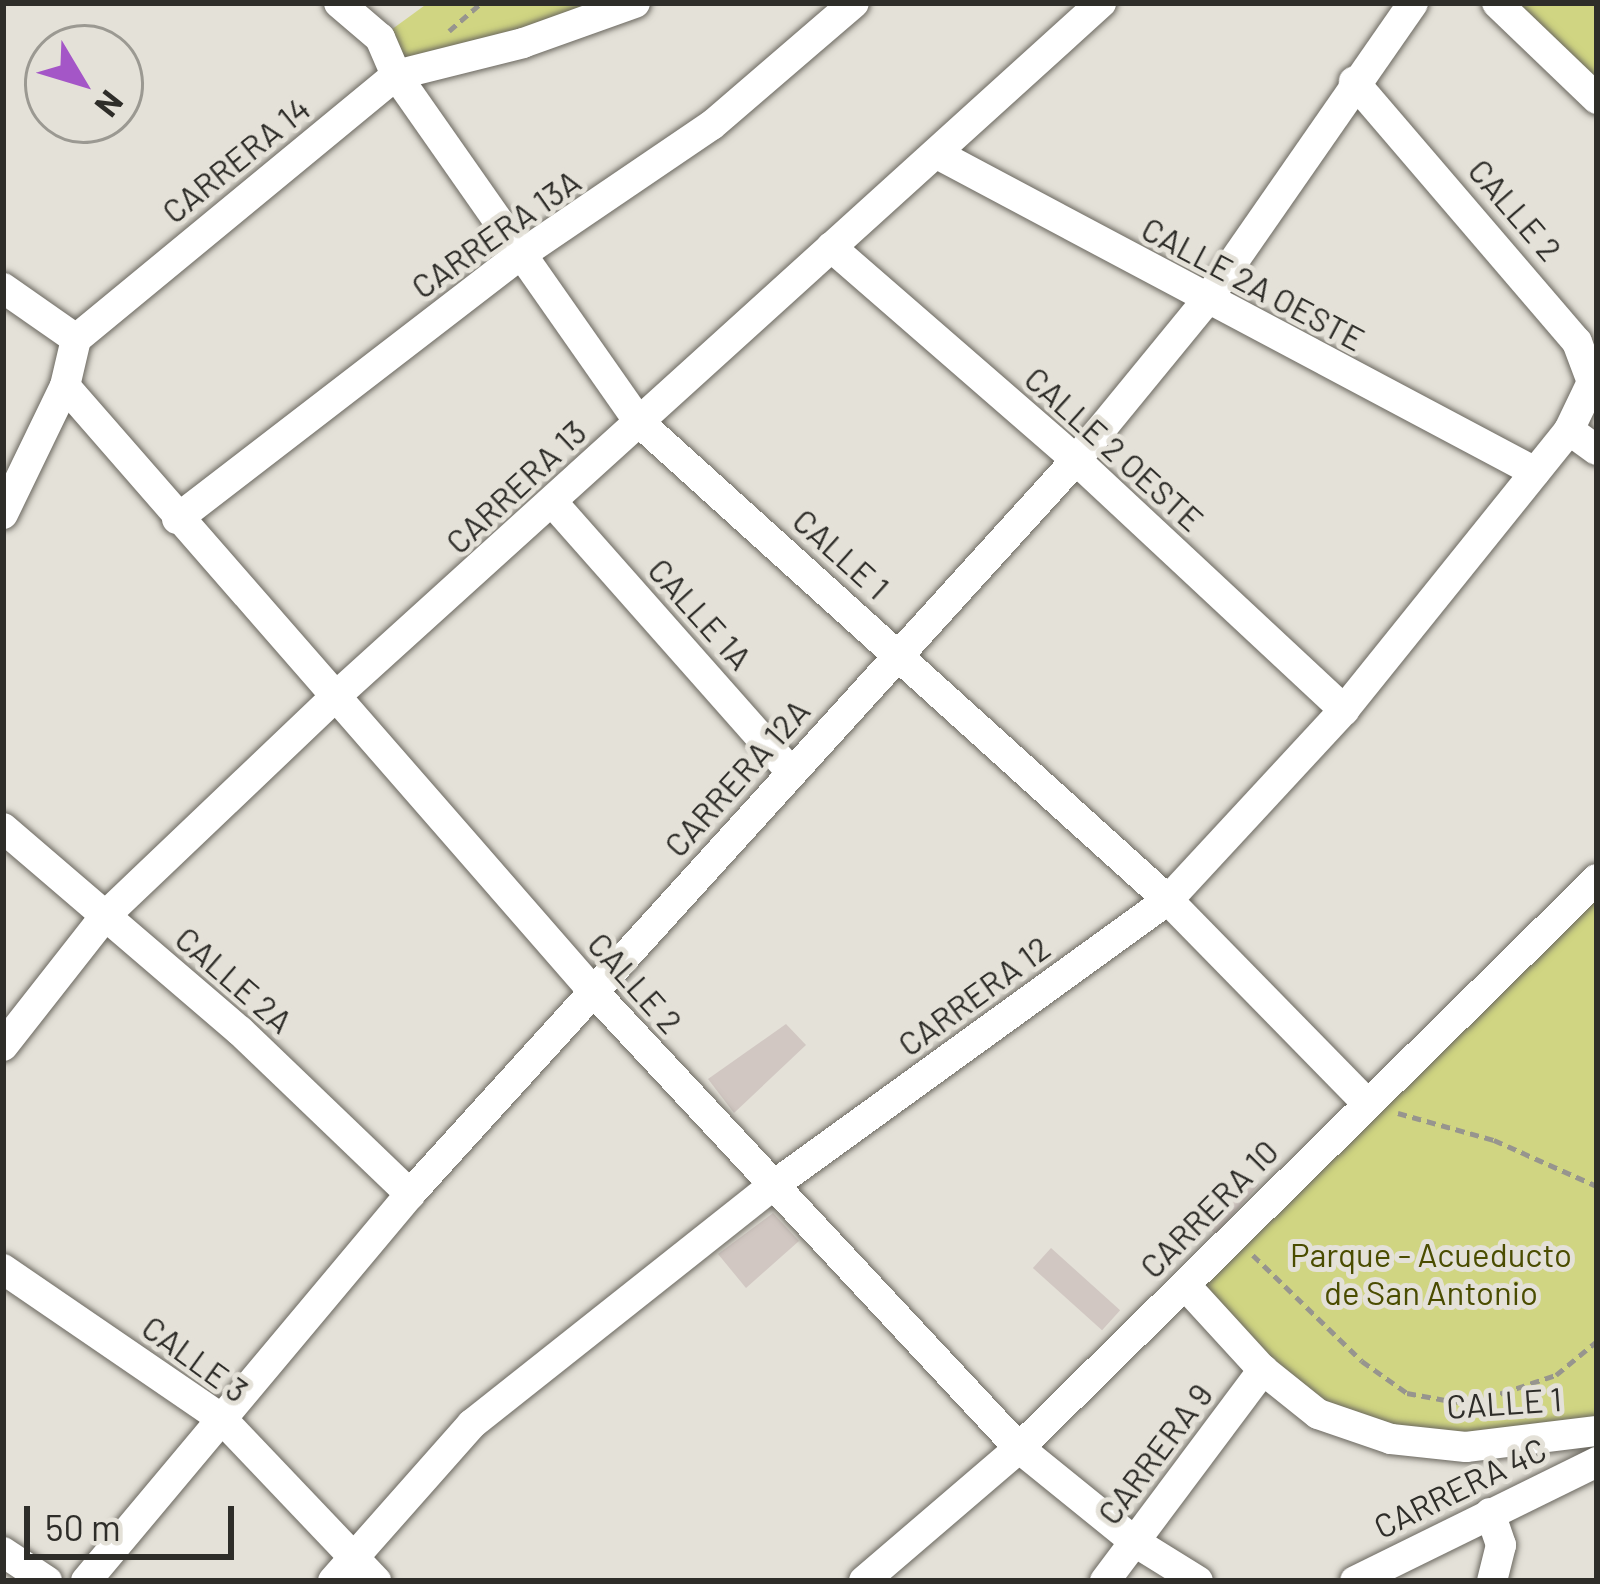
<!DOCTYPE html>
<style>
body{margin:0}
#map{position:relative;width:1600px;height:1584px;overflow:hidden;background:#e4e1d8;font-family:Barlow,sans-serif}
div>[style]{position:absolute}
.green>*{inset:0;background:#d0d582}
.building>*{inset:0;background:#d1c7c2;transform-origin:0 0}
.path>*{height:4.5px;margin-top:-2.25px;transform-origin:0;background:repeating-linear-gradient(90deg,#97958e 0 9px,transparent 0 15px)}
.roads{filter:drop-shadow(0 0 3px #6a675f) drop-shadow(0 0 3px #6a675f)}
.street>*{height:30px;margin:-15px;padding:0 15px;transform-origin:15px;border-radius:15px;background:#fff}
span{translate:-50% -50%;white-space:nowrap;text-align:center;line-height:1.15;-webkit-text-stroke:10px #e4e1d8;paint-order:stroke}
.street-label{font-size:33px;color:#2e2d29}
.park-label{font-size:33px;color:#4a4c00}
.frame{position:absolute;inset:0;border:6px solid #2e2d29;pointer-events:none}
.north{position:absolute;left:24px;top:24px;width:120px;height:120px;box-sizing:border-box;background:#e4e1d8;border:3px solid #9b9992;border-radius:50%;rotate:128deg;font-size:33px;font-weight:700;line-height:48px;text-align:center;color:#2e2d29}
.north::after{content:'';display:block;margin:auto;width:42px;height:54px;background:#a456c7;clip-path:polygon(50% 0,100% 100%,50% 72%,0 100%)}
.scale{position:absolute;left:24px;top:1506px;width:210px;height:54px;box-sizing:border-box;border:6px solid #2e2d29;border-top:0;padding-left:15px;font-size:36px;line-height:42px;white-space:nowrap;color:#2e2d29;-webkit-text-stroke:9px #e4e1d8;paint-order:stroke}
</style>
<div id="map">
<div class="green">
<i style="clip-path:polygon(428px 3px,635px 3px,396px 75px,380px 38px)"></i>
<i style="clip-path:polygon(1497px 3px,1597px 3px,1597px 99px)"></i>
<i style="clip-path:polygon(1597px 879px,1597px 1431px,1466px 1447px,1318px 1414px,1185px 1285px)"></i>
</div>
<div class="building">
<i style="clip-path:polygon(786px 1024px,806px 1045px,734px 1113px,708px 1079px)"></i>
<i style="left:1244px;top:1171px;width:20px;height:66px;rotate:41deg"></i>
<i style="clip-path:polygon(773px 1213px,799px 1241px,746px 1288px,718px 1254px)"></i>
<i style="left:1051px;top:1248px;width:93px;height:27px;rotate:42deg"></i>
</div>
<div class="path">
<i style="left:449px;top:31px;width:43px;rotate:-41.2deg"></i>
<i style="left:1398px;top:1113px;width:100px;rotate:15.7deg"></i>
<i style="left:1494px;top:1140px;width:113px;rotate:24.1deg"></i>
<i style="left:1253px;top:1255px;width:152px;rotate:44.2deg"></i>
<i style="left:1362px;top:1361px;width:55px;rotate:35.4deg"></i>
<i style="left:1407px;top:1393px;width:50px;rotate:10.4deg"></i>
<i style="left:1456px;top:1402px;width:47px;rotate:-11.1deg"></i>
<i style="left:1502px;top:1393px;width:57px;rotate:-18.4deg"></i>
<i style="left:1556px;top:1375px;width:53px;rotate:-39.7deg"></i>
</div>
<div class="roads">
<div class="street">
<i style="left:339px;top:3px;width:54px;rotate:40.5deg"></i>
<i style="left:380px;top:38px;width:40px;rotate:66.6deg"></i>
<i style="left:396px;top:75px;width:424px;rotate:55deg"></i>
<i style="left:639px;top:422px;width:713px;rotate:42.1deg"></i>
<i style="left:1168px;top:900px;width:281px;rotate:45.6deg"></i>
<i style="left:1497px;top:3px;width:139px;rotate:43.8deg"></i>
<i style="left:941px;top:156px;width:673px;rotate:28.01deg"></i>
<i style="left:831px;top:247px;width:325px;rotate:41deg"></i>
<i style="left:1076px;top:460px;width:367px;rotate:43deg"></i>
<i style="left:3px;top:288px;width:89px;rotate:34.9deg"></i>
<i style="left:65px;top:386px;width:803px;rotate:48.89deg"></i>
<i style="left:593px;top:991px;width:625px;rotate:47.01deg"></i>
<i style="left:1019px;top:1448px;width:149px;rotate:39deg"></i>
<i style="left:1135px;top:1542px;width:74px;rotate:31.8deg"></i>
<i style="left:1569px;top:430px;width:34px;rotate:36deg"></i>
<i style="left:554px;top:504px;width:358px;rotate:48.5deg"></i>
<i style="left:3px;top:514px;width:142px;rotate:-64.2deg"></i>
<i style="left:65px;top:386px;width:48px;rotate:-76.8deg"></i>
<i style="left:76px;top:339px;width:415px;rotate:-39.5deg"></i>
<i style="left:396px;top:75px;width:131px;rotate:-14.1deg"></i>
<i style="left:523px;top:43px;width:119px;rotate:-19.7deg"></i>
<i style="left:177px;top:519px;width:431px;rotate:-37.6deg"></i>
<i style="left:519px;top:256px;width:233px;rotate:-34.2deg"></i>
<i style="left:712px;top:125px;width:187px;rotate:-40.7deg"></i>
<i style="left:3px;top:828px;width:312px;rotate:40.6deg"></i>
<i style="left:240px;top:1031px;width:236px;rotate:43.8deg"></i>
<i style="left:3px;top:1046px;width:165px;rotate:-51.9deg"></i>
<i style="left:105px;top:916px;width:318px;rotate:-43.6deg"></i>
<i style="left:335px;top:697px;width:1034px;rotate:-42.18deg"></i>
<i style="left:3px;top:1269px;width:264px;rotate:34.4deg"></i>
<i style="left:221px;top:1418px;width:225px;rotate:46.4deg"></i>
<i style="left:1185px;top:1285px;width:115px;rotate:47.5deg"></i>
<i style="left:1263px;top:1370px;width:70px;rotate:38.7deg"></i>
<i style="left:1318px;top:1414px;width:77px;rotate:18.9deg"></i>
<i style="left:1391px;top:1439px;width:75px;rotate:6.1deg"></i>
<i style="left:1466px;top:1447px;width:132px;rotate:-7deg"></i>
<i style="left:1490px;top:1513px;width:34px;rotate:71deg"></i>
<i style="left:1501px;top:1545px;width:37px;rotate:104deg"></i>
<i style="left:3px;top:1552px;width:53px;rotate:33.4deg"></i>
<i style="left:86px;top:1581px;width:505px;rotate:-50.06deg"></i>
<i style="left:410px;top:1194px;width:991px;rotate:-47.78deg"></i>
<i style="left:1076px;top:460px;width:205px;rotate:-50.7deg"></i>
<i style="left:1206px;top:301px;width:363px;rotate:-55.2deg"></i>
<i style="left:333px;top:1581px;width:210px;rotate:-48.5deg"></i>
<i style="left:472px;top:1424px;width:385px;rotate:-38.4deg"></i>
<i style="left:774px;top:1185px;width:486px;rotate:-35.9deg"></i>
<i style="left:1168px;top:900px;width:259px;rotate:-47.2deg"></i>
<i style="left:1344px;top:710px;width:359px;rotate:-51.2deg"></i>
<i style="left:1569px;top:430px;width:53px;rotate:-64.4deg"></i>
<i style="left:1592px;top:382px;width:43px;rotate:-110.6deg"></i>
<i style="left:1577px;top:342px;width:343px;rotate:-130.6deg"></i>
<i style="left:864px;top:1581px;width:204px;rotate:-40.6deg"></i>
<i style="left:1019px;top:1448px;width:811px;rotate:-44.55deg"></i>
<i style="left:1105px;top:1581px;width:264px;rotate:-53.2deg"></i>
<i style="left:1355px;top:1581px;width:270px;rotate:-26.2deg"></i>
</div>
</div>
<div class="street-label">
<span style="left:236px;top:160px;rotate:-39deg">CARRERA 14</span>
<span style="left:1515px;top:210px;rotate:49deg">CALLE 2</span>
<span style="left:496px;top:234px;rotate:-35deg">CARRERA 13A</span>
<span style="left:1253px;top:284px;rotate:28deg">CALLE 2A OESTE</span>
<span style="left:1114px;top:449px;rotate:42deg">CALLE 2 OESTE</span>
<span style="left:516px;top:487px;rotate:-43deg">CARRERA 13</span>
<span style="left:841px;top:554px;rotate:42deg">CALLE 1</span>
<span style="left:700px;top:614px;rotate:48deg">CALLE 1A</span>
<span style="left:737px;top:778px;rotate:-48deg">CARRERA 12A</span>
<span style="left:234px;top:980px;rotate:41deg">CALLE 2A</span>
<span style="left:635px;top:983px;rotate:48deg">CALLE 2</span>
<span style="left:974px;top:996px;rotate:-36deg">CARRERA 12</span>
<span style="left:1209px;top:1209px;rotate:-45deg">CARRERA 10</span>
<span style="left:195px;top:1359px;rotate:36deg">CALLE 3</span>
<span style="left:1504px;top:1403px;rotate:-4deg">CALLE 1</span>
<span style="left:1155px;top:1454px;rotate:-53deg">CARRERA 9</span>
<span style="left:1460px;top:1488px;rotate:-26deg">CARRERA 4C</span>
</div>
<div class="park-label">
<span style="left:1431px;top:1274px">Parque - Acueducto<br>de San Antonio</span>
</div>
<div class="frame"></div>
<div class="north">N</div>
<div class="scale">50 m</div>
</div>
